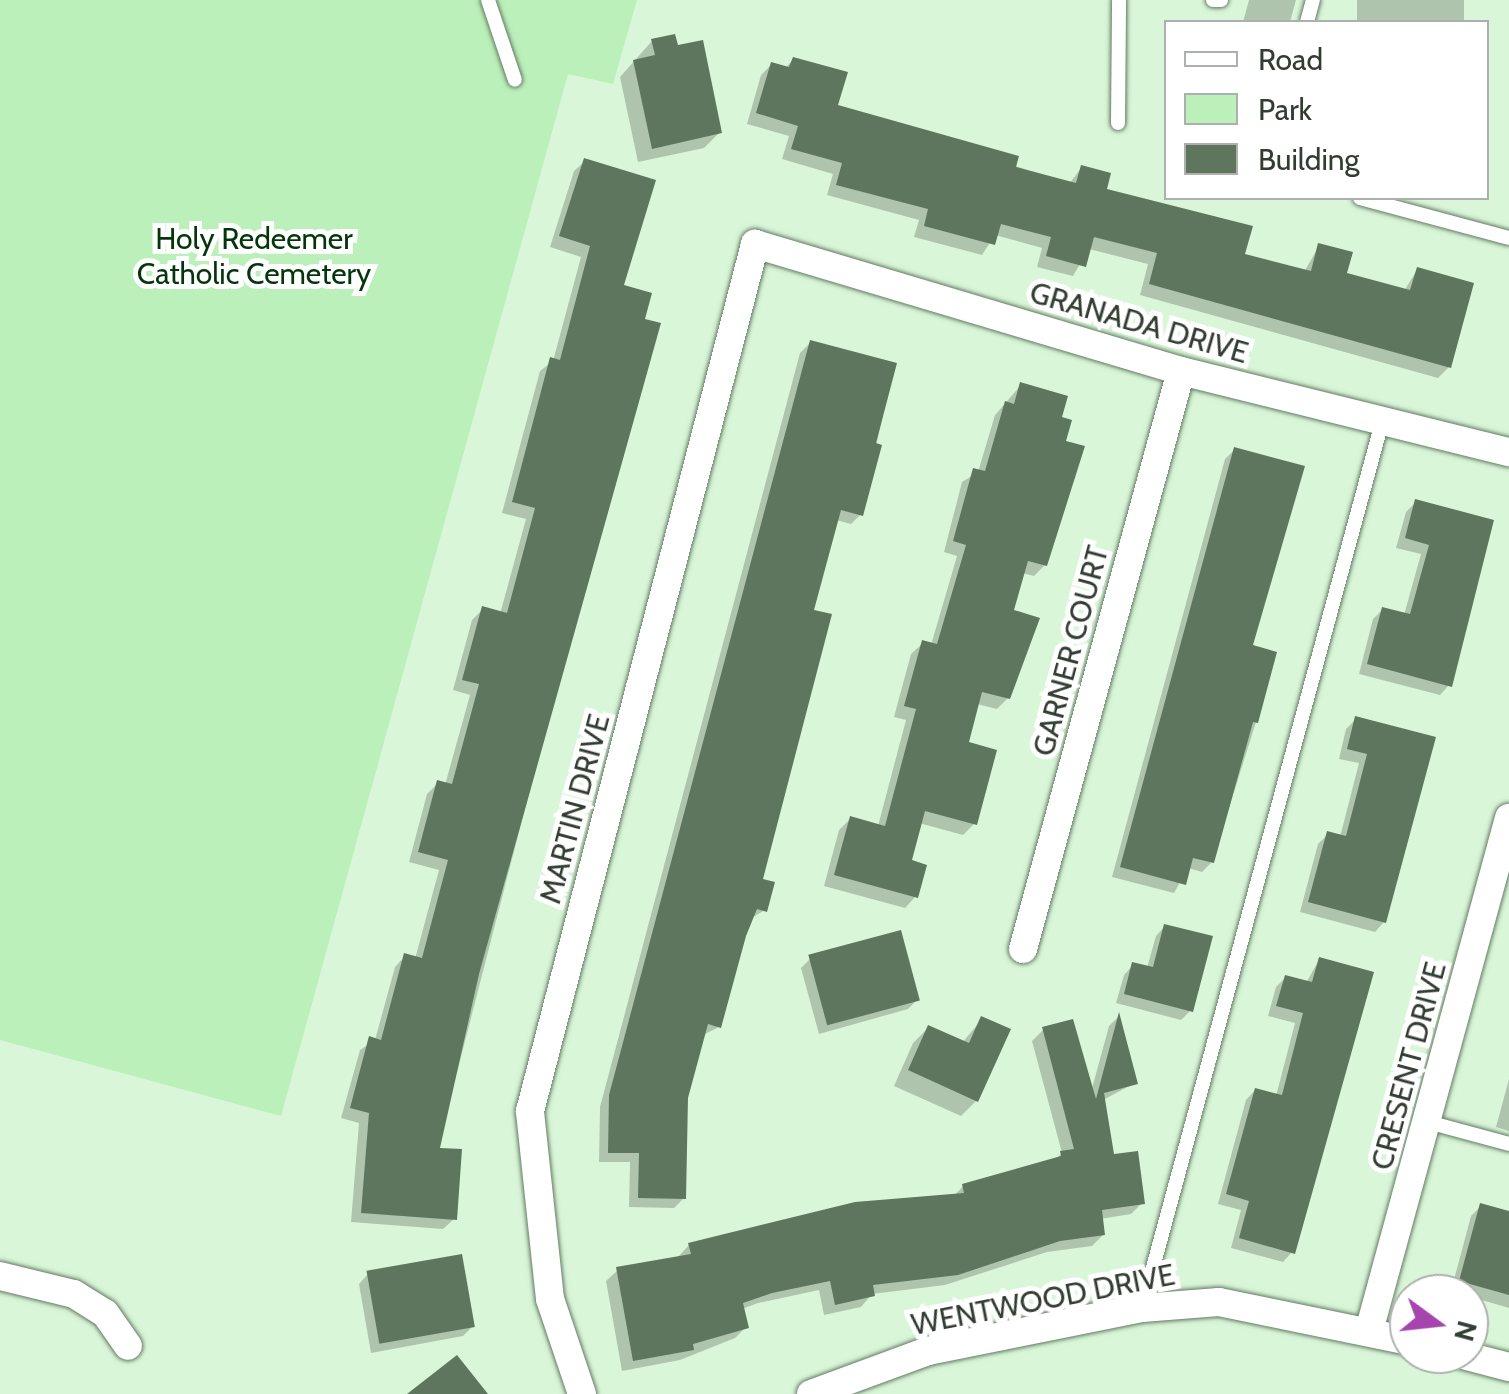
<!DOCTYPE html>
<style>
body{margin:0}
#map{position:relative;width:1509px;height:1394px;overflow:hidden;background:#daf6d9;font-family:Cabin,sans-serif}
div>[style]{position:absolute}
.green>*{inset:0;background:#bbf0ba}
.shadow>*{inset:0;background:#0003;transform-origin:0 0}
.building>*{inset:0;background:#5d765d;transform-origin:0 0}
.roads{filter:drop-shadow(0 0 2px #627b62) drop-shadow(0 0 2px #627b62)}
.lane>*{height:14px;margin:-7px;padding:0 7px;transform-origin:7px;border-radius:7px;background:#fff}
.street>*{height:28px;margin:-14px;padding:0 14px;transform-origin:14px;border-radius:14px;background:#fff}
span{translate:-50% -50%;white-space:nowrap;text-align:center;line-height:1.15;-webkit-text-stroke:10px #fff;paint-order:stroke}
.park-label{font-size:30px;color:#05360b}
.street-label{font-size:30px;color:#323d32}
.legend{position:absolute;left:1164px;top:20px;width:325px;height:180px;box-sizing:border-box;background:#fff;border:2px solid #adb1ad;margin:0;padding:12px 18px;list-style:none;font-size:30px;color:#323d32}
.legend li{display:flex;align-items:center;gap:20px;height:50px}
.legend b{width:50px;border:2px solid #adb1ad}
.north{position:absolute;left:1389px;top:1274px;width:100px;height:100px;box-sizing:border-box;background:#fff;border:2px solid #adb1ad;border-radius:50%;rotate:105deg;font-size:28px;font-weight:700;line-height:40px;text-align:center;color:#323d32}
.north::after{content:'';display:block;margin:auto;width:35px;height:45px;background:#a545ad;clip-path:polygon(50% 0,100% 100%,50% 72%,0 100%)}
</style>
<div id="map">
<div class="green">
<i style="clip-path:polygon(0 0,637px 0,613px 84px,568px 74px,281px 1116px,0 1040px)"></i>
</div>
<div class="shadow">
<i style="clip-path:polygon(1249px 0,1296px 0,1290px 22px,1243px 22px)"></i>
<i style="left:1357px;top:0;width:107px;height:23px"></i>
<i style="clip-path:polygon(652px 41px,719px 133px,704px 148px,638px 162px,620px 77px)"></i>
<i style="clip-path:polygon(793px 60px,835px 106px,1069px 184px,1082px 167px,1104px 191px,1242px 256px,1304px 272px,1319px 246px,1344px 275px,1404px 291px,1417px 270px,1449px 367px,1438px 378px,1140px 295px,1148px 264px,1089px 249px,1073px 276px,1037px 267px,1042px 248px,995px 235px,982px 255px,914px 237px,919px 220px,827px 195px,833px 174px,782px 159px,789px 136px,747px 124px,761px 75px,772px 64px,785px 68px)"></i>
<i style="clip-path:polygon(585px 161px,620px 287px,598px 525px,437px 1150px,454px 1219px,443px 1229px,351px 1222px,359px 1123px,341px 1118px,360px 1050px,375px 1040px,395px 967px,405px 956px,415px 959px,439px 870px,409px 862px,427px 794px,438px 783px,445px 785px,470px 695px,453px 690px,472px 620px,483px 609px,500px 614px,526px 519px,502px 513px,540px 371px,553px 361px,581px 257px,550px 247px,574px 171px)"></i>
<i style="clip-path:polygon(811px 342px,894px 365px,861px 514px,851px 524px,836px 520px,811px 612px,760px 881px,765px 910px,750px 919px,719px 1027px,703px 1035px,686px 1098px,684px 1198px,674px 1208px,629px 1207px,630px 1162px,599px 1162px,600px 1107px,800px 353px)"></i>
<i style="clip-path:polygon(1021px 385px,1059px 418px,1045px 565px,1034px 576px,1022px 573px,1011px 612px,1008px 698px,997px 709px,977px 704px,966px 744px,974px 824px,963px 835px,919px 823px,909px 862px,916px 896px,905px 908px,824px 886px,839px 830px,850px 819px,878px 826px,906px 720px,894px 717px,911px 654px,923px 643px,931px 645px,957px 556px,944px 552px,962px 482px,978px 472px,995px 415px)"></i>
<i style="clip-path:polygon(1235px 449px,1256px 722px,1212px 862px,1202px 872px,1188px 868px,1174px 893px,1112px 877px,1225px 459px)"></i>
<i style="clip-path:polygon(1416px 502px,1491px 522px,1449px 685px,1440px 695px,1359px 674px,1373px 619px,1383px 609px,1404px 615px,1421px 554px,1396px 548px,1406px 512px)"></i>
<i style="clip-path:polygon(1356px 719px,1433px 739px,1384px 922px,1375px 932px,1300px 912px,1318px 844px,1328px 834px,1340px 837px,1359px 763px,1339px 759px,1346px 729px)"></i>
<i style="clip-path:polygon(1165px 926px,1191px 1010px,1181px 1020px,1116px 1003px,1124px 975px,1133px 965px,1147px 968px,1156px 936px)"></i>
<i style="clip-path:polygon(811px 958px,918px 999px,908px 1009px,819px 1034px,801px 968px)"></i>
<i style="clip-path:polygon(1319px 960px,1292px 1252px,1283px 1262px,1231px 1248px,1241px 1210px,1218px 1204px,1246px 1100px,1255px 1090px,1276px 1096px,1295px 1023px,1268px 1016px,1276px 987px,1286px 977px,1306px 983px)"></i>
<i style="clip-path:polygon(1118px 1017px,1135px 1083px,1103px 1100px,1112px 1157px,1142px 1203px,1131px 1214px,1100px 1219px,1103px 1235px,1092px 1246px,1047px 1252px,945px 1285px,872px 1294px,861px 1307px,824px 1315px,819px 1290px,758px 1303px,742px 1309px,746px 1327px,735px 1338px,680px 1360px,622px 1371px,606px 1281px,618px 1270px,678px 1257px,689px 1245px,953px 1197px,963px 1186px,1054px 1161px,1062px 1153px,1032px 1041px,1043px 1030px,1091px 1092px,1109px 1026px)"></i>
<i style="clip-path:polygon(982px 1019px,976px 1101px,961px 1116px,894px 1086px,913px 1043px,928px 1028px,962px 1043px)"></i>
<i style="clip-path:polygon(1509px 1079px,1509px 1131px,1496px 1127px)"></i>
<i style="clip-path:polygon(1481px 1206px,1509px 1244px,1509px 1308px,1451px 1291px,1471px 1216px)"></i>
<i style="clip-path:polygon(368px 1274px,472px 1327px,463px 1336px,371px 1353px,359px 1284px)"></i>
</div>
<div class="building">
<i style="clip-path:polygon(675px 34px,678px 45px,703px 40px,722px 133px,652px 149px,633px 60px,655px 55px,651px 39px)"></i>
<i style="clip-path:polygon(793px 57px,848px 72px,838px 105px,1019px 156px,1016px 167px,1076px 183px,1081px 165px,1111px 173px,1107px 189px,1253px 226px,1245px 254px,1311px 271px,1318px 243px,1353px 252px,1347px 273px,1410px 290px,1417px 267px,1474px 283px,1451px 368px,1149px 284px,1157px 253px,1094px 237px,1086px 267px,1046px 256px,1051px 237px,1001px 224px,995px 245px,924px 226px,928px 209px,836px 185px,842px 163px,791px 149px,798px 126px,756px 113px,771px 62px,789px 67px)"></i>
<i style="clip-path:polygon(584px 158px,656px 180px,624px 285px,652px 293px,645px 319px,661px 323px,479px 974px,440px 1148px,462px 1149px,457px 1220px,361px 1213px,369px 1113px,350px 1108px,369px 1036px,381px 1040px,404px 953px,422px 958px,448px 860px,418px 852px,437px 780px,452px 784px,479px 684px,462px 680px,482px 606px,507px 613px,535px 508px,512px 502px,550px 357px,560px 360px,590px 246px,559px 236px)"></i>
<i style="clip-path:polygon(810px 340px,897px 363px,876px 443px,882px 445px,863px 516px,841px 510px,814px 610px,832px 614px,763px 879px,775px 882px,767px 912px,757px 909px,746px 936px,721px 1028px,708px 1024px,688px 1098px,686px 1199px,638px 1198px,639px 1153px,608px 1153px,609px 1095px)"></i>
<i style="clip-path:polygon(1020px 382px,1068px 396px,1062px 417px,1072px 420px,1066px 441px,1085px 446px,1047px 566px,1028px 561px,1014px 610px,1040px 618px,1010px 699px,982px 692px,969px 742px,997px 750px,977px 825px,925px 811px,912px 860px,927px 865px,918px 898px,834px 875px,850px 816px,885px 826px,916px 709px,904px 706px,922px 640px,937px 644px,966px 545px,953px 541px,973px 468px,985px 471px,1005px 401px,1014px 404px)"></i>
<i style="clip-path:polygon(1234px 447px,1305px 466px,1253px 645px,1277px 652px,1258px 723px,1253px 722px,1214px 863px,1193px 858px,1186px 885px,1120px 867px)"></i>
<i style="clip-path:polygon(1415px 499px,1494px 520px,1452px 687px,1367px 664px,1382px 607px,1410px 614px,1429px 545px,1405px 538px)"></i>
<i style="clip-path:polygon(1355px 716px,1436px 737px,1386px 923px,1308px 902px,1327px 831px,1346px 836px,1367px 754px,1347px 749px)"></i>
<i style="clip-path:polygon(1164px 924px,1213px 936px,1193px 1012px,1124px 994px,1132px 962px,1153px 967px)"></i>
<i style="left:901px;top:930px;width:73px;height:96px;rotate:75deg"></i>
<i style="clip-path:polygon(1319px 957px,1374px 972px,1295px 1254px,1239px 1238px,1249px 1201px,1226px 1194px,1255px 1088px,1282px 1095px,1303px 1013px,1276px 1006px,1285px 975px,1312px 982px)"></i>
<i style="clip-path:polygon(1119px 1012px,1138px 1084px,1104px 1093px,1114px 1154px,1138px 1151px,1145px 1204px,1102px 1210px,1105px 1235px,1060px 1241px,958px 1275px,873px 1285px,875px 1296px,835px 1305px,830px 1281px,772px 1293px,743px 1303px,749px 1328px,693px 1344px,694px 1350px,633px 1361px,616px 1267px,691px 1254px,688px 1243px,855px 1202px,964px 1193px,962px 1184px,1061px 1156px,1060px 1151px,1074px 1149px,1042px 1027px,1073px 1019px,1096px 1099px)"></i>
<i style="clip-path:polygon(981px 1016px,1011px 1029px,978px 1102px,908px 1070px,928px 1025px,969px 1043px)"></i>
<i style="clip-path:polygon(1480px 1203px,1509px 1211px,1509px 1295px,1459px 1281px)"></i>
<i style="left:462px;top:1254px;width:74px;height:97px;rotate:80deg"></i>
<i style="clip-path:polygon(457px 1355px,488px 1394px,407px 1394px)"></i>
</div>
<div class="roads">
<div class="lane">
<i style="left:488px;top:0;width:84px;rotate:71.4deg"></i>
<i style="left:1213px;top:0;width:8px"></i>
<i style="left:1307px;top:22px;width:23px;rotate:-75deg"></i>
<i style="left:1118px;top:123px;width:123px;rotate:-89.5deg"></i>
<i style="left:1360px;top:198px;width:154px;rotate:15deg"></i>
<i style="left:1428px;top:1122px;width:84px;rotate:15.2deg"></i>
<i style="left:1142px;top:1308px;width:918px;rotate:-74.84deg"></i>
</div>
<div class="street">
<i style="left:1023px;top:949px;width:599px;rotate:-74.71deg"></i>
<i style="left:0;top:1276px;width:76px;rotate:13.7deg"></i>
<i style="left:74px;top:1294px;width:36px;rotate:32deg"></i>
<i style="left:105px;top:1313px;width:40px;rotate:55.1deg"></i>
<i style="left:1369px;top:1331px;width:532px;rotate:-74.74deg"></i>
<i style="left:1459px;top:1354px;width:52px;rotate:14.6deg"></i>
<i style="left:582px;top:1394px;width:100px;rotate:-108.6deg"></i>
<i style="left:550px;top:1299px;width:189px;rotate:-96.1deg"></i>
<i style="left:530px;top:1111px;width:896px;rotate:-75.45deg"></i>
<i style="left:755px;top:244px;width:445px;rotate:16.6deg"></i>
<i style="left:1181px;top:371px;width:338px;rotate:13.9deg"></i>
<i style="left:811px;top:1394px;width:125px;rotate:-20.2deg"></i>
<i style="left:928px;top:1351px;width:218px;rotate:-11.4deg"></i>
<i style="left:1142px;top:1308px;width:77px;rotate:-4.5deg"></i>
<i style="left:1219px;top:1302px;width:194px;rotate:11.6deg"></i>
</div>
</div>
<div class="park-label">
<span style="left:254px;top:256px">Holy Redeemer<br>Catholic Cemetery</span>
</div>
<div class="street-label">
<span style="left:1139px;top:323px;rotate:16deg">GRANADA DRIVE</span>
<span style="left:1071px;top:651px;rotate:-75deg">GARNER COURT</span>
<span style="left:575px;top:809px;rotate:-75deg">MARTIN DRIVE</span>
<span style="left:1409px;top:1066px;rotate:-75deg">CRESENT DRIVE</span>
<span style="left:1043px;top:1300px;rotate:-11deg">WENTWOOD DRIVE</span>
</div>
<ul class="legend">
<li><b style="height:12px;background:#fff"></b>Road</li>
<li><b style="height:28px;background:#bbf0ba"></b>Park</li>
<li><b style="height:28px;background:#5d765d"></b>Building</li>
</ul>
<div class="north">N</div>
</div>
